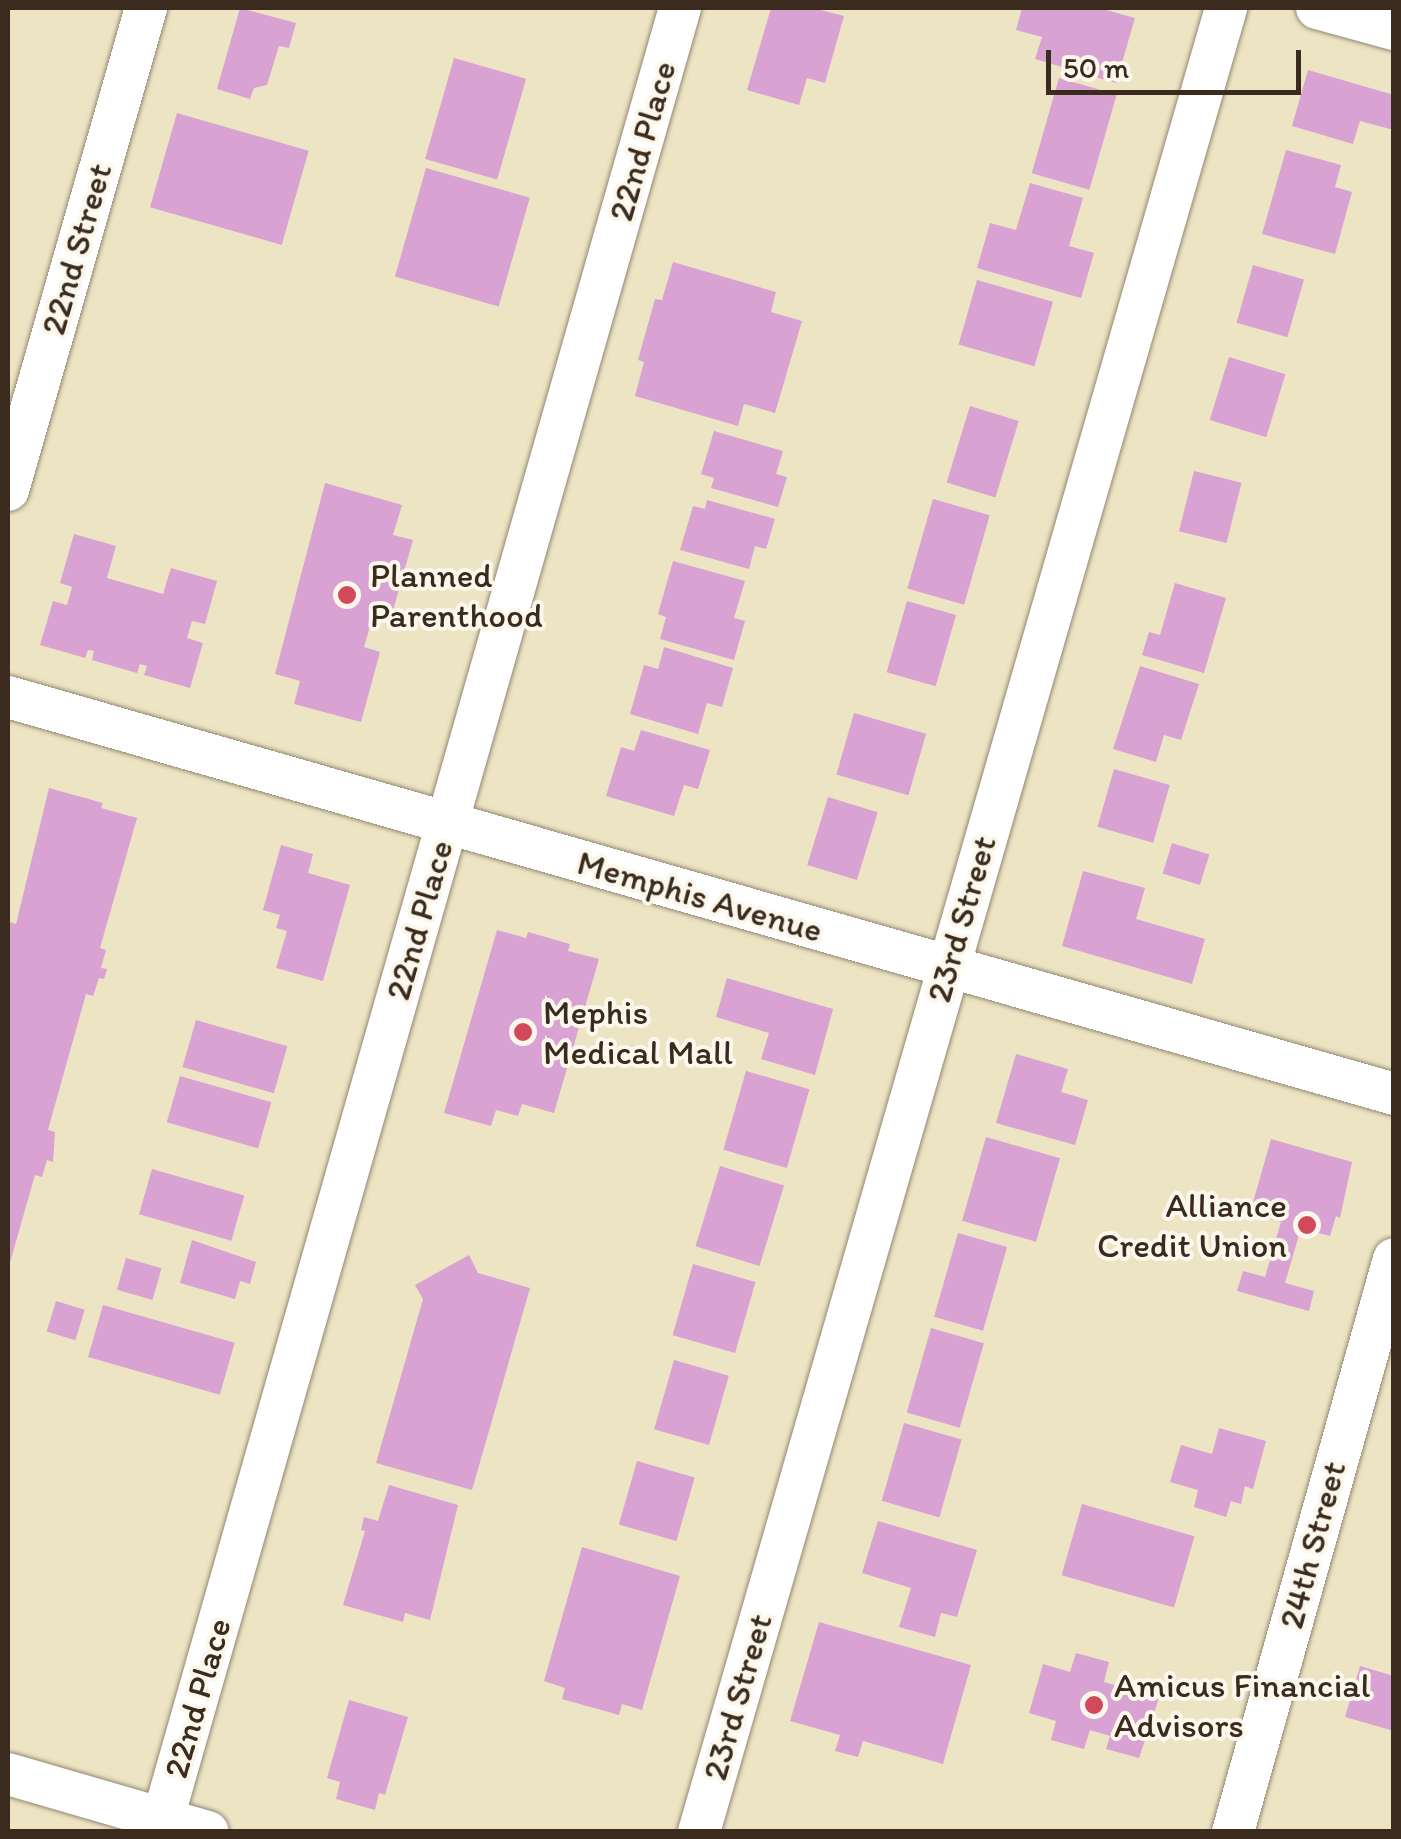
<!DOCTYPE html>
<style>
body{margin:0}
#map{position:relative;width:1401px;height:1839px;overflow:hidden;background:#ede4c4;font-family:Itim,sans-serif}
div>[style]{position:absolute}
.building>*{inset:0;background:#d8a3d2;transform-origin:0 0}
.roads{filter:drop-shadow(0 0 2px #948771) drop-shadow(0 0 2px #948771)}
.minor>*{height:42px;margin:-21px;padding:0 21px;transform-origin:21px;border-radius:21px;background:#fff}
.dots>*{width:28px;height:28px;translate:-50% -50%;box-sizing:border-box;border:5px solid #fbf7ec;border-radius:50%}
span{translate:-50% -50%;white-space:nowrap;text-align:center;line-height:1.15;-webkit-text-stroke:8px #fbf7ec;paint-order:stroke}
.street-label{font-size:35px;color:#3b2a1e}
.poi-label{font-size:35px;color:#3b2a1e}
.left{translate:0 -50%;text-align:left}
.right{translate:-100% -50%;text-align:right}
.frame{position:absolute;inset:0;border:10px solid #3b2a1e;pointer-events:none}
.scale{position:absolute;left:1046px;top:50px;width:255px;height:45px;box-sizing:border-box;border:5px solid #3b2a1e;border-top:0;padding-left:12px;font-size:30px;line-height:35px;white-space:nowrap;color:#3b2a1e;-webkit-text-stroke:8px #fbf7ec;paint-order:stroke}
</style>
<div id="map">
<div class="building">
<i style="clip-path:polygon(240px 8px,296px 23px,289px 48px,279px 46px,267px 85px,254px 88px,250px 99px,217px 89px)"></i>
<i style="clip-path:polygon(771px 8px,813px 8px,844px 16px,825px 83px,807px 78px,799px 105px,747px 90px)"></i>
<i style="clip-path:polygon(1022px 8px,1099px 8px,1135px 18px,1116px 83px,1035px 59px,1042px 37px,1016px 30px)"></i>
<i style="left:454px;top:58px;width:75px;height:105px;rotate:16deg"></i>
<i style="clip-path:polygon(1308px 70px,1394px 95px,1394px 130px,1360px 121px,1353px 144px,1292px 126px)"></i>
<i style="left:1059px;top:78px;width:60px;height:99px;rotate:16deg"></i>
<i style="left:177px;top:113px;width:137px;height:98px;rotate:16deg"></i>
<i style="clip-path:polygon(1286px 150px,1341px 165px,1335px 187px,1352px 192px,1335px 254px,1262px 234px)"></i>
<i style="left:426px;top:168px;width:108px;height:113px;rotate:16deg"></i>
<i style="clip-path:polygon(1030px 183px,1083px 198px,1069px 246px,1094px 253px,1081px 298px,977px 268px,990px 223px,1016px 230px)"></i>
<i style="clip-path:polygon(673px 262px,776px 292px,771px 312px,802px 321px,775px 413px,744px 404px,738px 426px,635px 396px,644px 362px,638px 360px,655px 299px,662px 300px)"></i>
<i style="left:1253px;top:265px;width:53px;height:60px;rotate:16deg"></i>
<i style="left:977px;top:280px;width:79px;height:67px;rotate:16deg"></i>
<i style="left:1229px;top:357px;width:59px;height:66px;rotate:17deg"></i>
<i style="left:970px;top:406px;width:51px;height:80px;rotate:17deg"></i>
<i style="clip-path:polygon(714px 431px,783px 451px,776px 474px,787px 477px,778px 507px,711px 488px,714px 478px,701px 474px)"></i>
<i style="left:1194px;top:471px;width:49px;height:62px;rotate:14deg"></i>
<i style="clip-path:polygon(325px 483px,402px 505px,393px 535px,413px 540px,390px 621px,373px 616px,364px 647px,380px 652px,361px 722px,294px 704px,300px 681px,275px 674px)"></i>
<i style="left:933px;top:499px;width:59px;height:93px;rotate:16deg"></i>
<i style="clip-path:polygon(707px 500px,775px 519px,766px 549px,755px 546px,749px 569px,680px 550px,693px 506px,705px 509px)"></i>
<i style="clip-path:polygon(74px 534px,116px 546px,107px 578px,163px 594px,171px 568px,217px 581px,205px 624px,192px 621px,187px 638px,203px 643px,190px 688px,144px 675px,147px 666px,140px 664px,137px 673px,92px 660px,94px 651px,88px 650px,85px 658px,40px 645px,53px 601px,67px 605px,72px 587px,60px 583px)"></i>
<i style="clip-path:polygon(673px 561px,745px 581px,734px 618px,745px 621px,734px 660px,660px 639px,666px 617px,658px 614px)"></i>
<i style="clip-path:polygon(1175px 583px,1226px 598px,1204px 673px,1142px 655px,1149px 632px,1160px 635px)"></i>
<i style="left:907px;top:601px;width:51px;height:74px;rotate:16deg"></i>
<i style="clip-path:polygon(664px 647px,733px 668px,722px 707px,707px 703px,698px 734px,630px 714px,644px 665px,658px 669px)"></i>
<i style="clip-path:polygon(1140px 666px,1199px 684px,1181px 740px,1164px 735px,1156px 762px,1113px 749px)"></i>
<i style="left:854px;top:713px;width:75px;height:64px;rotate:16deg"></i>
<i style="clip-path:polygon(641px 730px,710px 750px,698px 789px,684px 785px,674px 816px,606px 796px,621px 747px,634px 751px)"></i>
<i style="left:1114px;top:769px;width:58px;height:60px;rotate:16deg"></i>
<i style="clip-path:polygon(49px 788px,103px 803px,101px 808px,137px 818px,100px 948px,106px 950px,101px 968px,107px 969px,104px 979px,99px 978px,93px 996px,86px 994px,48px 1130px,55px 1132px,53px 1162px,47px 1160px,42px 1177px,35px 1175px,9px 1266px,8px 930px,10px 922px,16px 924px)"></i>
<i style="left:828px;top:797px;width:52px;height:71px;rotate:17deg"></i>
<i style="left:1172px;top:843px;width:39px;height:32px;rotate:17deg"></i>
<i style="clip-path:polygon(281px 845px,313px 854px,308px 873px,350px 885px,323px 981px,276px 968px,287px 931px,276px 928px,280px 915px,263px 910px)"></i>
<i style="clip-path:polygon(1083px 871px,1145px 888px,1136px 919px,1205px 939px,1192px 984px,1062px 946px)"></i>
<i style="clip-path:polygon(497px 930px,526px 938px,528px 932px,570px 944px,568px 951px,599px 959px,554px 1113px,522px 1104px,518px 1116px,496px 1110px,491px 1126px,444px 1113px)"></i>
<i style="clip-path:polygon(727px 978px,833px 1009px,815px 1075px,761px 1059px,769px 1033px,716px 1017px)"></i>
<i style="left:196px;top:1020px;width:95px;height:49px;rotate:16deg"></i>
<i style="clip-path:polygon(1016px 1054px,1068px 1069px,1061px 1092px,1088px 1100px,1075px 1145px,996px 1123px)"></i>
<i style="left:746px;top:1071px;width:66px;height:82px;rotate:16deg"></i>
<i style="left:180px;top:1076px;width:95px;height:48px;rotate:16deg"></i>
<i style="left:986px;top:1137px;width:77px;height:87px;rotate:16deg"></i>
<i style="clip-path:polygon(1271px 1139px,1352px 1162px,1340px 1218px,1336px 1216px,1330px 1236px,1301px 1228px,1285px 1283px,1314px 1291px,1309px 1311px,1237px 1291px,1243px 1271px,1265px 1277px,1281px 1222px,1250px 1213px)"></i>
<i style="left:720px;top:1166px;width:67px;height:84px;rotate:17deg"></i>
<i style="left:152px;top:1169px;width:96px;height:47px;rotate:16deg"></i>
<i style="left:958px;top:1233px;width:51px;height:87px;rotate:16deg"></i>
<i style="clip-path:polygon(192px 1240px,256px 1262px,250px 1284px,240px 1281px,235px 1299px,180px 1283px)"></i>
<i style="clip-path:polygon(469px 1255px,478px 1273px,530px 1288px,472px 1490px,376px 1463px,423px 1299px,415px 1285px)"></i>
<i style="left:126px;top:1258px;width:37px;height:33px;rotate:16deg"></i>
<i style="left:693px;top:1264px;width:65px;height:74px;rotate:16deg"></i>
<i style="left:56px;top:1301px;width:30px;height:32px;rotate:17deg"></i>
<i style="left:103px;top:1305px;width:137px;height:54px;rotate:16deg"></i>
<i style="left:931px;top:1328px;width:55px;height:88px;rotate:16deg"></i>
<i style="left:674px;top:1360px;width:57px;height:72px;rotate:16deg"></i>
<i style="left:904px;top:1423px;width:60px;height:81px;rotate:16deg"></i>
<i style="clip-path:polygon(1219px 1428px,1266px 1441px,1253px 1489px,1245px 1486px,1241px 1504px,1231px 1501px,1226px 1517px,1194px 1507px,1198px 1490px,1170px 1482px,1181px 1445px,1212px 1454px)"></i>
<i style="left:637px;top:1461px;width:60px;height:66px;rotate:16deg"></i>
<i style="clip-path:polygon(389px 1485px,458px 1505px,430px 1620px,405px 1613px,403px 1622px,343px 1605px,365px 1531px,361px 1530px,364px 1517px,378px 1521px)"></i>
<i style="left:1082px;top:1504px;width:117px;height:74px;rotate:16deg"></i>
<i style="clip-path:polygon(878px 1521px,977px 1550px,957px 1617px,941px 1613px,935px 1637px,899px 1627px,911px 1588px,862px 1573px)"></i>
<i style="clip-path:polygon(582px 1547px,680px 1576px,642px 1710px,622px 1704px,619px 1715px,562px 1699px,565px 1688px,544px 1681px)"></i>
<i style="clip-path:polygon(819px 1622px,971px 1665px,943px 1764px,863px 1741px,858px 1757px,835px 1751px,840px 1735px,790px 1721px)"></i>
<i style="clip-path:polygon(1076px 1653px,1109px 1662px,1104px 1682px,1159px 1698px,1139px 1758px,1106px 1749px,1110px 1736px,1090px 1730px,1084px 1749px,1051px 1740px,1056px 1721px,1029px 1713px,1043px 1664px,1070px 1672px)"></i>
<i style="clip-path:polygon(1360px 1666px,1394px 1676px,1394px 1731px,1345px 1717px)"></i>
<i style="clip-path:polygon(349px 1700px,408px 1717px,385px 1795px,379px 1793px,375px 1810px,336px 1799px,340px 1782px,327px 1778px)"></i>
</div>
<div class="roads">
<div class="minor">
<i style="left:1317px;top:8px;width:80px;rotate:15.3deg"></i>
<i style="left:8px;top:490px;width:501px;rotate:-74.02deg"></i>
<i style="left:8px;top:697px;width:1442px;rotate:15.98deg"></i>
<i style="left:8px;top:1774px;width:208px;rotate:16.2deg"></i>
<i style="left:159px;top:1832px;width:1897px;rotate:-74.06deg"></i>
<i style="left:699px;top:1832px;width:1899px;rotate:-73.88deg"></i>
<i style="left:1233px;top:1832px;width:595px;rotate:-74.31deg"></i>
</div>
</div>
<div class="dots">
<i style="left:347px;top:595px;background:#d1495b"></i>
<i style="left:523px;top:1032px;background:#d1495b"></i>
<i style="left:1307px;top:1225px;background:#d1495b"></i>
<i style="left:1094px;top:1705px;background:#d1495b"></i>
</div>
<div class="street-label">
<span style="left:642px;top:141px;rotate:-74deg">22nd Place</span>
<span style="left:76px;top:249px;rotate:-74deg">22nd Street</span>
<span style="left:700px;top:896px;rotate:16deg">Memphis Avenue</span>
<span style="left:961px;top:919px;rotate:-74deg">23rd Street</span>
<span style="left:419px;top:920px;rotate:-74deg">22nd Place</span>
<span style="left:1312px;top:1545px;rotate:-75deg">24th Street</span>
<span style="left:737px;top:1697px;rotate:-74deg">23rd Street</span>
<span style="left:197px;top:1698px;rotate:-74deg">22nd Place</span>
</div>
<div class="poi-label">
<span class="left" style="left:370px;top:595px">Planned<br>Parenthood</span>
<span class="left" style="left:543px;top:1032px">Mephis<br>Medical Mall</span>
<span class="right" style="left:1287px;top:1225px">Alliance<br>Credit Union</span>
<span class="left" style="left:1114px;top:1705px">Amicus Financial<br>Advisors</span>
</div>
<div class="frame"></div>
<div class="scale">50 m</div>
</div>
